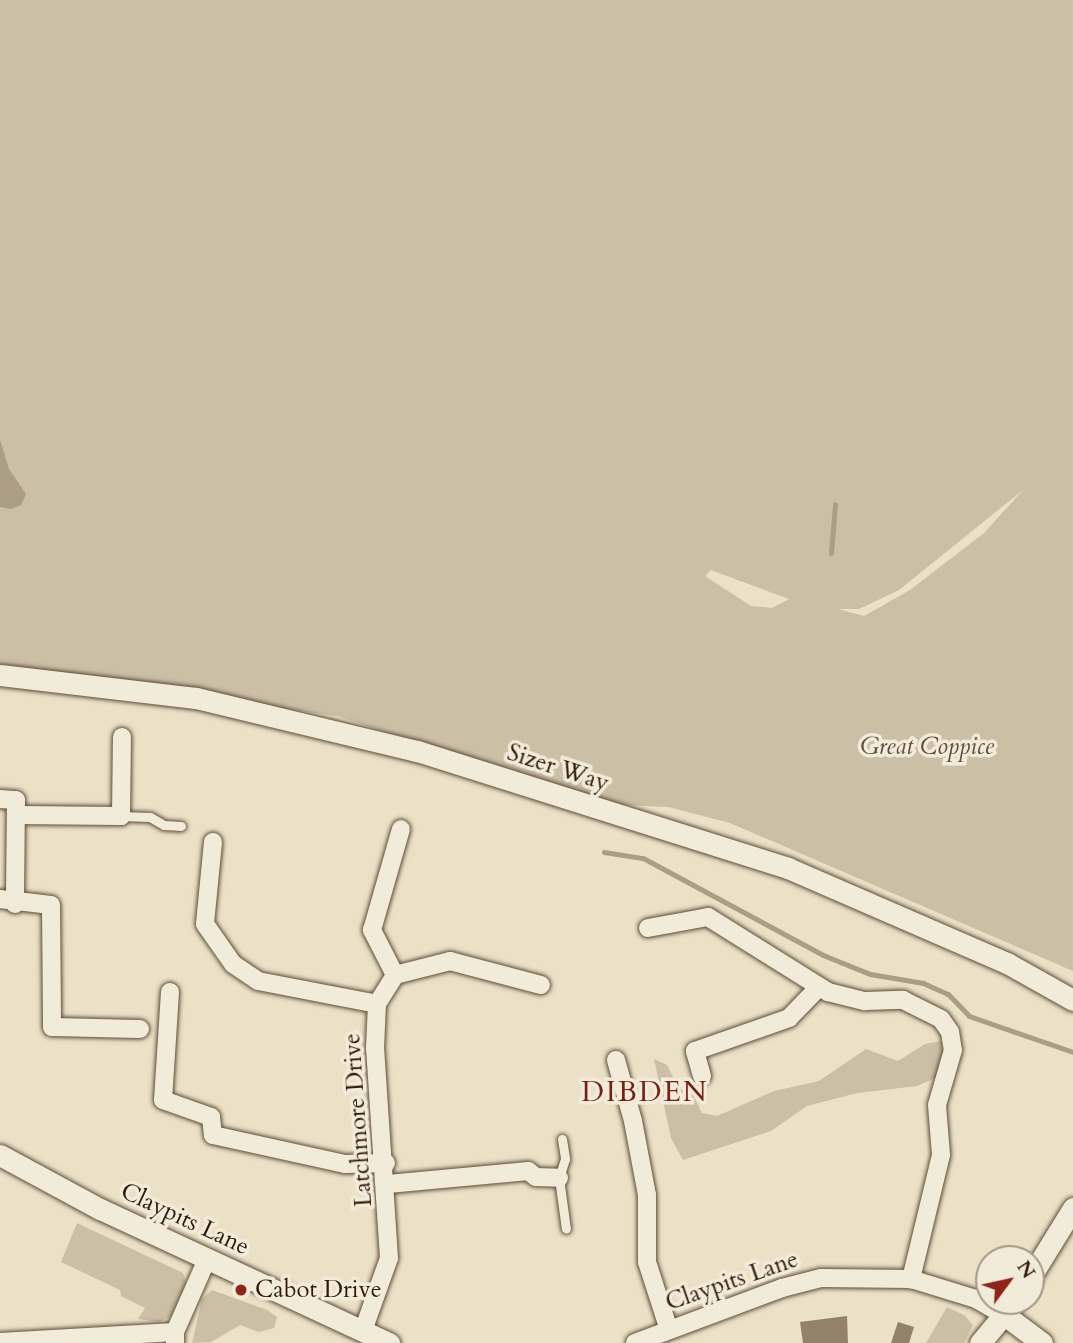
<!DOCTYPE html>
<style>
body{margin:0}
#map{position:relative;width:1073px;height:1343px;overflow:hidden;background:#eae1c6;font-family:Cardo,serif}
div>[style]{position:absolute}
.green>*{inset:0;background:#cbbfa6}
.water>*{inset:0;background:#ab9d86}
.stream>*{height:5px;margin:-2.5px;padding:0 2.5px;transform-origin:2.5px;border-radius:2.5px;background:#ab9d86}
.building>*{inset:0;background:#92816b}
.roads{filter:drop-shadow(0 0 2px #604c38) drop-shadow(0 0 2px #604c38)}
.service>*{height:9px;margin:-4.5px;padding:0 4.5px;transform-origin:4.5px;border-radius:4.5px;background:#f1ecda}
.minor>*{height:18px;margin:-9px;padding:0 9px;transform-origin:9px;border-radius:9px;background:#f1ecda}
.tertiary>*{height:21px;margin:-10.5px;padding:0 10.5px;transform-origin:10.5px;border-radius:10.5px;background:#f1ecda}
.dots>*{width:19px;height:19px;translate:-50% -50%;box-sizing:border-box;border:4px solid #f1ecda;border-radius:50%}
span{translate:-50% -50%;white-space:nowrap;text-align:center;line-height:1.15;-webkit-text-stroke:7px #f1ecda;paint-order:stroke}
.park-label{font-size:24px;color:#604c38;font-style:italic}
.street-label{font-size:24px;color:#321a09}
.poi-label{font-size:24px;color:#321a09}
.left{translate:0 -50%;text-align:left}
.quarter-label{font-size:28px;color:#7a1f14;letter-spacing:2px}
.north{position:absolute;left:975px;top:1245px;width:70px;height:70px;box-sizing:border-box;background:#f1ecda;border:2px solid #a59886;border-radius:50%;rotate:57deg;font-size:19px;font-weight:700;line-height:28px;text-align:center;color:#321a09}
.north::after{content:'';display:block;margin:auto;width:24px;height:32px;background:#8f2418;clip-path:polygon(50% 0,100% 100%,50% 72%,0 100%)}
</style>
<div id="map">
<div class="green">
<i style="clip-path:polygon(evenodd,0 0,1073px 0,1073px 971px,730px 823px,668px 807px,603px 804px,337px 716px,0 669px,0 0,1023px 490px,984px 533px,910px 590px,864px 616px,838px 609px,859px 609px,899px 590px,1023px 490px,0 0,711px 570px,789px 599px,772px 608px,751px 606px,705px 576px,711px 570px)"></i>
<i style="clip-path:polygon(941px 1041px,944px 1059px,938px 1077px,917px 1086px,857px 1093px,807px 1106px,771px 1131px,683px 1160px,671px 1138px,654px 1059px,667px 1065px,679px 1089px,691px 1091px,702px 1113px,717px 1116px,774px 1091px,819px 1081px,866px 1049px,898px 1061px,925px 1044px)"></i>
<i style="clip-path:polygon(77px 1223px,183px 1273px,186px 1283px,171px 1316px,159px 1322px,138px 1319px,145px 1308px,121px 1296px,120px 1290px,61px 1262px)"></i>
<i style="clip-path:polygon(212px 1290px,267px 1310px,277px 1317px,274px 1328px,259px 1332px,240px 1325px,211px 1342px,192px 1343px,202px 1299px)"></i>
<i style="clip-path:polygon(947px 1307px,964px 1315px,973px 1325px,964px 1343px,926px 1343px)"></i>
</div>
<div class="water">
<i style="clip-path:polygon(0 440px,9px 469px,26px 494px,21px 505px,11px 509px,0 507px)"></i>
</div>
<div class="stream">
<i style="left:831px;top:553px;width:49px;rotate:-85.3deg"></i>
<i style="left:604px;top:852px;width:39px;rotate:9deg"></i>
<i style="left:643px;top:858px;width:204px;rotate:28.3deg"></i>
<i style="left:823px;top:955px;width:51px;rotate:22deg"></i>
<i style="left:870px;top:974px;width:54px;rotate:9.6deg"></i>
<i style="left:923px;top:983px;width:27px;rotate:24deg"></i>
<i style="left:948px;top:994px;width:30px;rotate:46deg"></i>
<i style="left:969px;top:1016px;width:110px;rotate:19.1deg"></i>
</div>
<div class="building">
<i style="clip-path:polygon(847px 1316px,848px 1343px,803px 1343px,800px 1322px)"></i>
<i style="clip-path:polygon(898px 1322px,914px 1327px,909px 1343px,891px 1343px)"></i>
</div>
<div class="roads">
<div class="service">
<i style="left:121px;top:816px;width:29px;rotate:2deg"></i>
<i style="left:150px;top:817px;width:16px;rotate:30deg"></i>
<i style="left:164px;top:825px;width:17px;rotate:3deg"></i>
<i style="left:562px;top:1139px;width:20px;rotate:81deg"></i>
<i style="left:565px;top:1159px;width:20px;rotate:108deg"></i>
<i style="left:559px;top:1178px;width:51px;rotate:82.2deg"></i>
</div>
<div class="minor">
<i style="left:0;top:799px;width:16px;rotate:4deg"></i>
<i style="left:16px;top:800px;width:104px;rotate:90.6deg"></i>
<i style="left:17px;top:815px;width:104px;rotate:0.6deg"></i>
<i style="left:121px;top:816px;width:79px;rotate:-89.3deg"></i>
<i style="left:213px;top:842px;width:82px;rotate:95.6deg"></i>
<i style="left:205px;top:924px;width:49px;rotate:55deg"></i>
<i style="left:233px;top:964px;width:30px;rotate:34deg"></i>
<i style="left:258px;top:981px;width:121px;rotate:10.9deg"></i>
<i style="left:0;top:899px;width:51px;rotate:6.7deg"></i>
<i style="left:51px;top:905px;width:122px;rotate:89.5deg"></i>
<i style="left:52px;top:1027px;width:88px;rotate:1.3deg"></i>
<i style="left:648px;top:928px;width:61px;rotate:-10.4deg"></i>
<i style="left:708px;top:917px;width:142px;rotate:32deg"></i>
<i style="left:828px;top:992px;width:38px;rotate:14deg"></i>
<i style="left:865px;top:1001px;width:38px;rotate:-2deg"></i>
<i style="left:903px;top:1000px;width:42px;rotate:26.6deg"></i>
<i style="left:941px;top:1019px;width:16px;rotate:55deg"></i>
<i style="left:950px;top:1032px;width:18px;rotate:81deg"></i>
<i style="left:953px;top:1050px;width:57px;rotate:106.2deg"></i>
<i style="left:937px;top:1105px;width:50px;rotate:85.4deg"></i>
<i style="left:941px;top:1155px;width:128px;rotate:103.6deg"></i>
<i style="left:395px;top:975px;width:51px;rotate:-117.1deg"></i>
<i style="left:372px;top:930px;width:105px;rotate:-74deg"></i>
<i style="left:170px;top:992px;width:108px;rotate:93.7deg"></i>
<i style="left:163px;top:1100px;width:51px;rotate:19.5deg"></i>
<i style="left:211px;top:1117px;width:18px;rotate:84deg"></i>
<i style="left:213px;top:1135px;width:135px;rotate:12.4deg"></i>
<i style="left:345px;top:1164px;width:41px;rotate:-1.4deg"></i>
<i style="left:616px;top:1060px;width:63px;rotate:74.4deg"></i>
<i style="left:633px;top:1121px;width:75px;rotate:79.3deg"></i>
<i style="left:647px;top:1195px;width:67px;rotate:90deg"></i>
<i style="left:647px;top:1262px;width:71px;rotate:72.1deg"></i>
<i style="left:702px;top:1076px;width:26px;rotate:-106deg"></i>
<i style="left:695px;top:1051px;width:100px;rotate:-19.3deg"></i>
<i style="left:789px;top:1018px;width:43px;rotate:-45.9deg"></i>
<i style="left:388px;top:1184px;width:141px;rotate:-5.3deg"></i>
<i style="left:528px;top:1171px;width:10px;rotate:37deg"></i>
<i style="left:536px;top:1177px;width:23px;rotate:2deg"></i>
<i style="left:364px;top:1328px;width:74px;rotate:-70.3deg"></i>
<i style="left:389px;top:1258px;width:210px;rotate:-93.8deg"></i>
<i style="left:375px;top:1048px;width:44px;rotate:-87.4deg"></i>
<i style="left:377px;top:1004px;width:34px;rotate:-58deg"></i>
<i style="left:395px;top:975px;width:57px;rotate:-14.3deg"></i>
<i style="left:450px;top:961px;width:94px;rotate:14.8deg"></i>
<i style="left:0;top:1342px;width:175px;rotate:-3.3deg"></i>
<i style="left:175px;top:1343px;width:11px;rotate:-90deg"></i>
<i style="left:175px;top:1332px;width:80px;rotate:-66.3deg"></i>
<i style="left:635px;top:1343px;width:157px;rotate:-20.5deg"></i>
<i style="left:782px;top:1288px;width:40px;rotate:-14.4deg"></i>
<i style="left:821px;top:1278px;width:90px;rotate:0.6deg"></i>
<i style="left:911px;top:1279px;width:68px;rotate:17.1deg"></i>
<i style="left:976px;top:1299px;width:34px;rotate:30deg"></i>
</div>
<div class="tertiary">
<i style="left:0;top:675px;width:197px;rotate:6.7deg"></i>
<i style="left:196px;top:698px;width:227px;rotate:13.5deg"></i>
<i style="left:417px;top:751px;width:389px;rotate:17.5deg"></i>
<i style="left:788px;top:868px;width:239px;rotate:23.5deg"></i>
<i style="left:1007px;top:963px;width:76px;rotate:29.3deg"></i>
<i style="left:0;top:1155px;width:114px;rotate:28.4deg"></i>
<i style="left:100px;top:1209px;width:319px;rotate:24.9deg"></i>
<i style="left:1031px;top:1276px;width:80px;rotate:-58.3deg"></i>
<i style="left:1006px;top:1316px;width:45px;rotate:36.9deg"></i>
<i style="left:980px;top:1343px;width:55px;rotate:-50.2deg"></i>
</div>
</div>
<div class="dots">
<i style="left:241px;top:1290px;background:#8f2418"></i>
</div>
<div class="park-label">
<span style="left:927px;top:747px">Great Coppice</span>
</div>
<div class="street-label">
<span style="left:558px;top:768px;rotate:18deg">Sizer Way</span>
<span style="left:358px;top:1120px;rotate:-94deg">Latchmore Drive</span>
<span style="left:185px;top:1219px;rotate:25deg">Claypits Lane</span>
<span style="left:732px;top:1281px;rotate:-19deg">Claypits Lane</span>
</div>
<div class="poi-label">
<span class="left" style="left:255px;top:1290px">Cabot Drive</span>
</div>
<div class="quarter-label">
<span style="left:645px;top:1092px">DIBDEN</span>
</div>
<div class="north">N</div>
</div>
